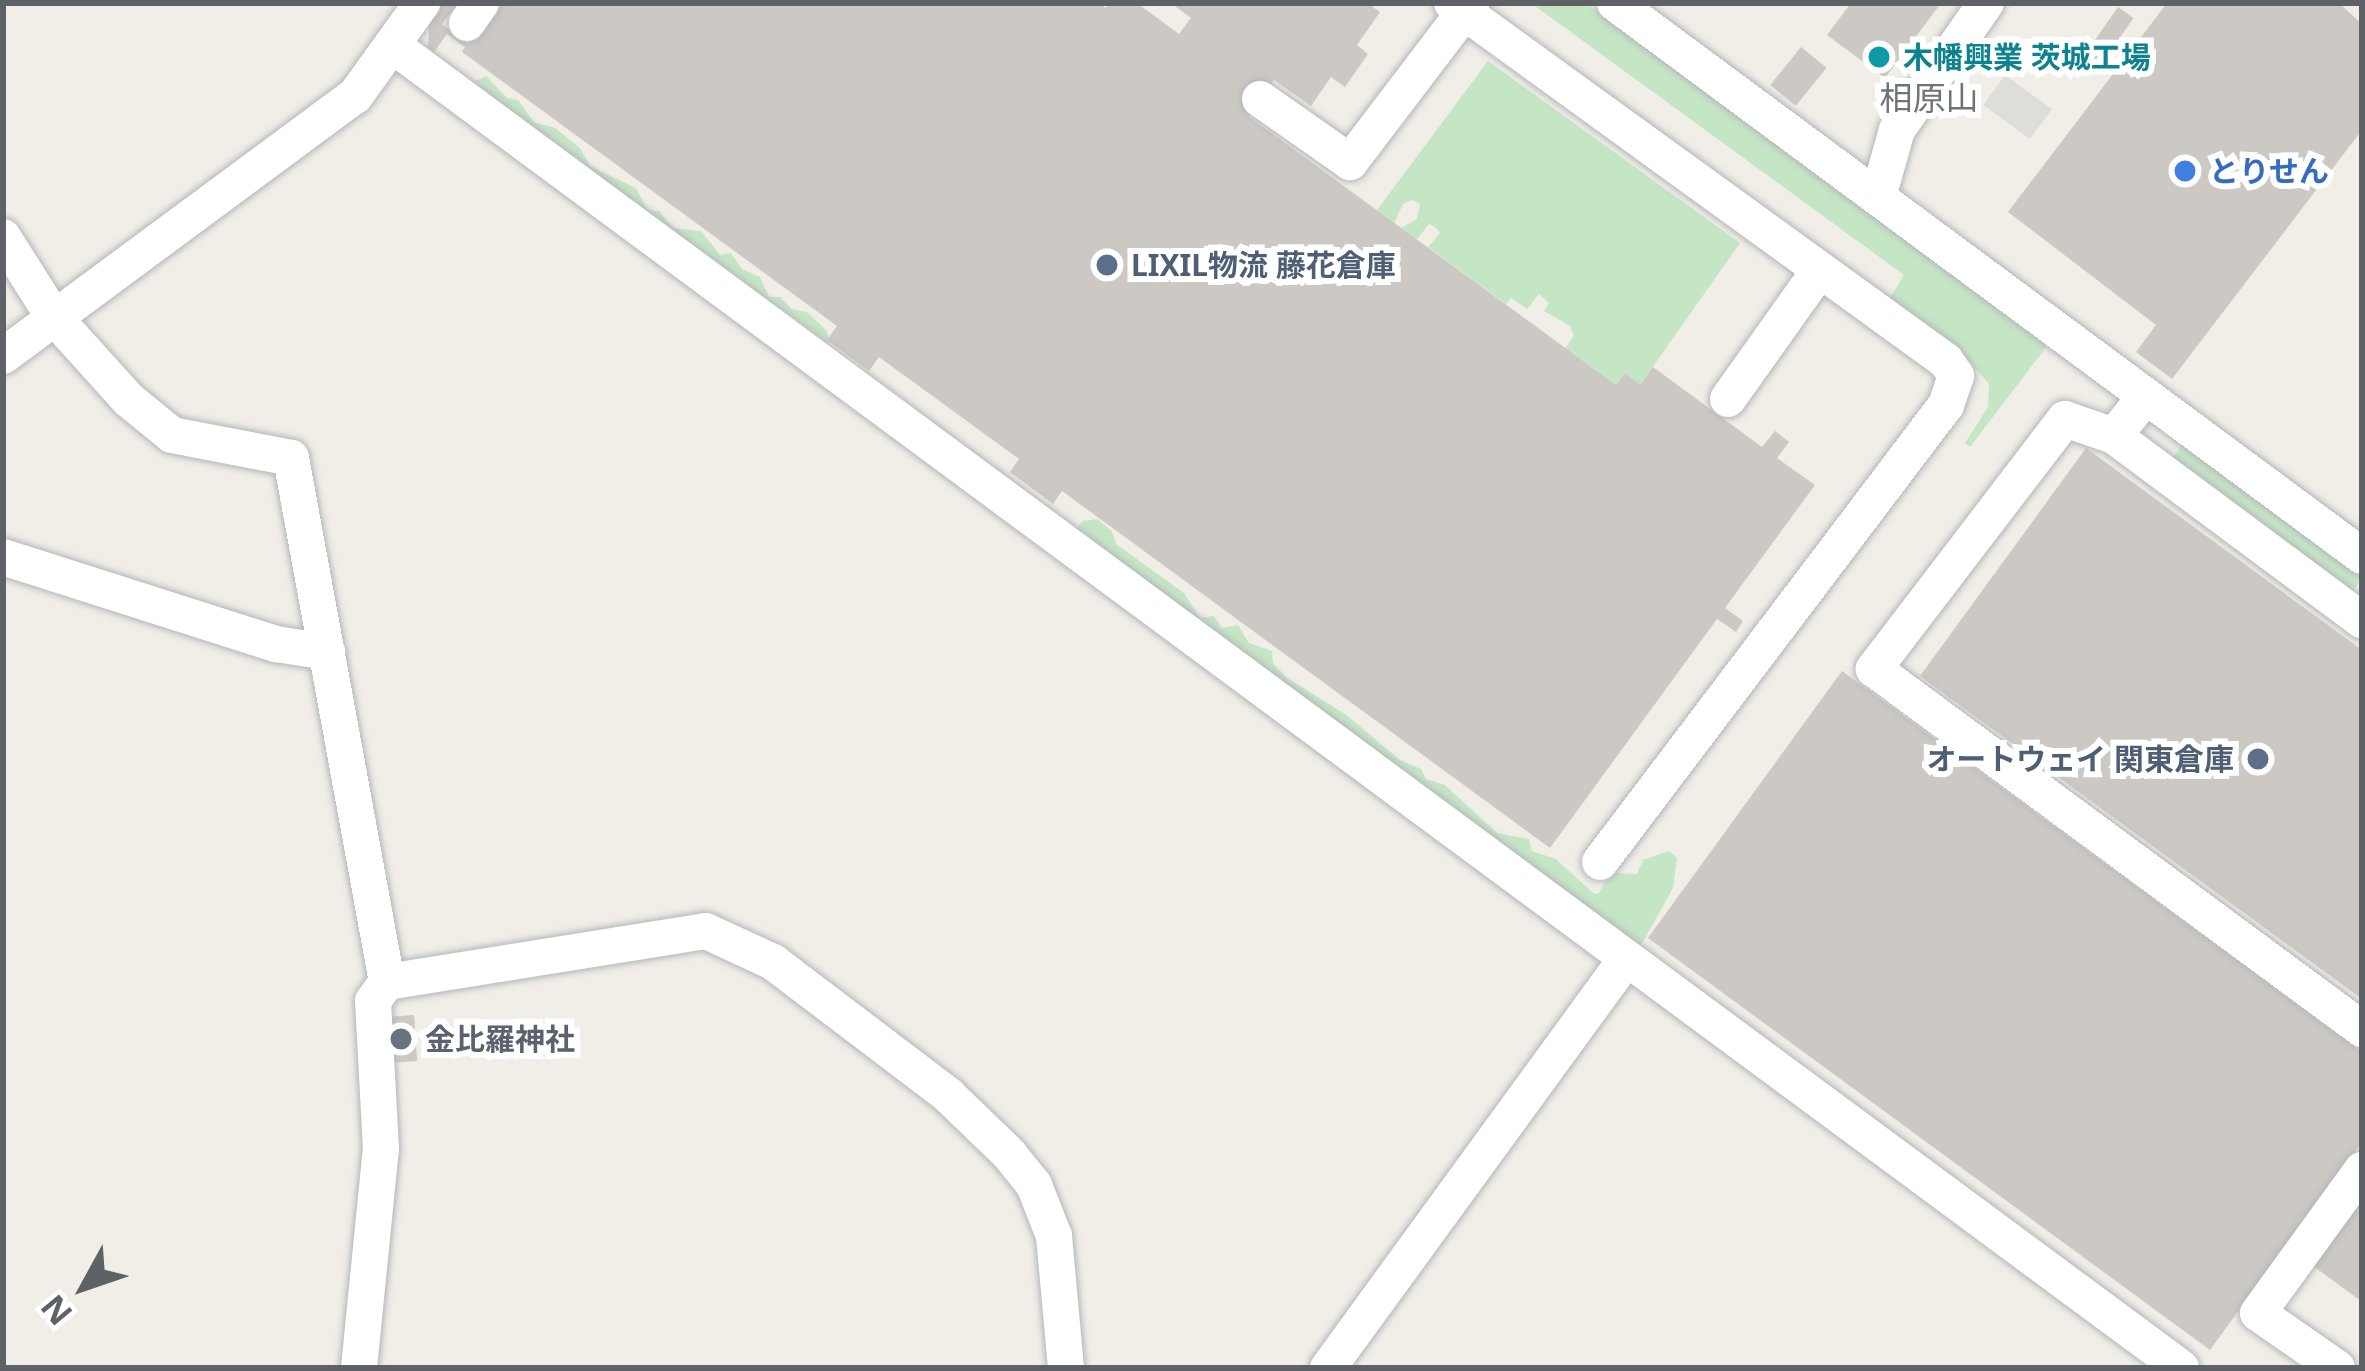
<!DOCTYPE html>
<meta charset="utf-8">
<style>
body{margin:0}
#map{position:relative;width:2365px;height:1371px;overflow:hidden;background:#f0eee7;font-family:"Noto Sans","Noto Sans JP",sans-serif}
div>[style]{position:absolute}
.industrial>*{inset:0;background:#dfddd9;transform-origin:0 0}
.green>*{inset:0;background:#c5e6c5;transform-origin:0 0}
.building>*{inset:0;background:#ccc9c4;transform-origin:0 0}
.roads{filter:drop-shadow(0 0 3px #b4b7bb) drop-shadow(0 0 3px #b4b7bb)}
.minor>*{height:36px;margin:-18px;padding:0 18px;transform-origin:18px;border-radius:18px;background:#fff}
.dots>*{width:33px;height:33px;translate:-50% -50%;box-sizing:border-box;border:6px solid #fff;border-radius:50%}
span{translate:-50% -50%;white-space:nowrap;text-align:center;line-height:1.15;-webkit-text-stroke:12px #fff;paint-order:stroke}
.culture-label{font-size:30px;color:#0d838f;font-weight:700}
.left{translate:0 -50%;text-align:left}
.shop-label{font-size:30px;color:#366cbe;font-weight:700}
.service-label{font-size:30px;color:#4e5e75;font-weight:700}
.right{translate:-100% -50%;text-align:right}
.worship-label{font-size:30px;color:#5b616d;font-weight:700}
.neighbourhood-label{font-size:33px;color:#6f7479}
.frame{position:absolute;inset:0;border:6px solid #5e6267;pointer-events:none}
.north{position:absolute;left:24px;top:1227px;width:120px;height:120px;-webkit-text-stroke:9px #fff;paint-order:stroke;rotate:230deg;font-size:33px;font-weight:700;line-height:48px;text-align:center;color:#5e6267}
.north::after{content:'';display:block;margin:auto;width:42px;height:54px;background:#5e6267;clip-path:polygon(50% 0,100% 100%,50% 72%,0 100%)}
</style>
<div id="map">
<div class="industrial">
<i style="left:2005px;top:75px;width:58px;height:37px;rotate:36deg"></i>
</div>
<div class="green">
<i style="clip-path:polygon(1531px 3px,1586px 3px,2047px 346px,1970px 447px,1965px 443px,1988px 407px,1989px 384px,1965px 356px,1890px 298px,1904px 275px)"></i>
<i style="clip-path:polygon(1488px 61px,1740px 243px,1640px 385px,1625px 374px,1616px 385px,1565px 348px,1574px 336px,1570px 326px,1544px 311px,1549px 303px,1539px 294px,1527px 309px,1511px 298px,1506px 304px,1428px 247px,1440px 233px,1436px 228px,1429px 224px,1417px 239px,1401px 228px,1417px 219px,1420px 204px,1412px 200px,1403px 204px,1394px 223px,1377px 210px)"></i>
<i style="clip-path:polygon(486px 76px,507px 98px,518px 100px,534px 122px,555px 128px,580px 148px,590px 166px,636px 188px,647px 210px,659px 211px,674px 228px,701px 231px,720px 255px,731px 253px,742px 269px,760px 277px,769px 297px,780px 297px,792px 309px,807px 312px,827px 331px,830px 344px,471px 83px)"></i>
<i style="left:2182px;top:445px;width:224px;height:18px;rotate:36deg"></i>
<i style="clip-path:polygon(1097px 519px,1112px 531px,1116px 544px,1184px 593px,1200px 618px,1214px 616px,1222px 628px,1238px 625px,1249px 643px,1272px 651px,1273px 663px,1287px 678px,1345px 714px,1400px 760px,1421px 769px,1426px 779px,1445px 785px,1497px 833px,1529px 839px,1532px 851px,1556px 859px,1593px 893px,1598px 894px,1611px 873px,1637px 874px,1643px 860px,1669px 851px,1677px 858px,1673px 888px,1644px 940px,1637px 949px,1488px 842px,1448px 804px,1073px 532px,1083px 521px)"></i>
</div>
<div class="building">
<i style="clip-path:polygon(436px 3px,458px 3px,442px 24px,468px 43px,498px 3px,1099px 3px,1106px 8px,1110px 3px,1137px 3px,1179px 34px,1191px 18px,1171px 3px,1367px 3px,1380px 12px,1357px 45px,1368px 54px,1345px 87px,1331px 77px,1311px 106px,1274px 80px,1248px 116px,1616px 385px,1625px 373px,1640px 385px,1653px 367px,1762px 447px,1775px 431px,1789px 442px,1777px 458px,1815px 485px,1725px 608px,1743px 621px,1736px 632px,1717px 619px,1550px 848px,1062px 491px,1053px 504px,1010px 472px,1019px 459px,879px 357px,869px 371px,827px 340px,837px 326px,462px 52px,465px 47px,447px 34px,434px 52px,428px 47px,429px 26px,423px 22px)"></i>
<i style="clip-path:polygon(1851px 3px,1941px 3px,1885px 78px,1827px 35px)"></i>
<i style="clip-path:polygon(2167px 3px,2339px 3px,2362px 24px,2362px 130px,2172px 379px,2136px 352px,2156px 325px,2008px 212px)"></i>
<i style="left:2118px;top:7px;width:19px;height:60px;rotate:35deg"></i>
<i style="left:1801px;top:47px;width:33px;height:49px;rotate:39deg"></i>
<i style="clip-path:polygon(2086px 448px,2362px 650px,2362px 999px,1920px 676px)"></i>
<i style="clip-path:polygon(1842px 671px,2362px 1052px,2362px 1142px,2210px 1350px,1648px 938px)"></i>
<i style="left:414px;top:1015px;width:46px;height:28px;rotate:86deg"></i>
<i style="clip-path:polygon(2362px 1197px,2362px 1302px,2312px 1265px)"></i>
</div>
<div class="roads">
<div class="minor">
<i style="left:1452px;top:3px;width:610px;rotate:35.93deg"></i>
<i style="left:1946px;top:361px;width:18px;rotate:56deg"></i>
<i style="left:1956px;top:376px;width:31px;rotate:109deg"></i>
<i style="left:1946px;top:405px;width:573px;rotate:127.13deg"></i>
<i style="left:1615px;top:3px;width:929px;rotate:36.51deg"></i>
<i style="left:467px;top:23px;width:24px;rotate:-55deg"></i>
<i style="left:392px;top:45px;width:2225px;rotate:36.48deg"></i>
<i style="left:1260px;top:99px;width:110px;rotate:35deg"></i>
<i style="left:1350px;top:162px;width:200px;rotate:-52.7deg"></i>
<i style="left:1878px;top:197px;width:70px;rotate:-74.2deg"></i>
<i style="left:1897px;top:130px;width:155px;rotate:-55deg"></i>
<i style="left:3px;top:237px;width:93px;rotate:57.7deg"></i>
<i style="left:53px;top:316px;width:113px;rotate:47.9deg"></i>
<i style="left:129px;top:400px;width:55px;rotate:39.1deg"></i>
<i style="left:172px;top:435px;width:121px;rotate:10.9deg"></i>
<i style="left:291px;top:458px;width:533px;rotate:79.62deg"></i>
<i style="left:3px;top:356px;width:438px;rotate:-36.5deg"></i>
<i style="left:355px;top:96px;width:115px;rotate:-54.2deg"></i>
<i style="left:2146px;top:396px;width:51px;rotate:128.7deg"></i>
<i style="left:2114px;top:436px;width:52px;rotate:-160.9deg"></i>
<i style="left:2065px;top:419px;width:315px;rotate:127.4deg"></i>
<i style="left:1874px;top:669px;width:606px;rotate:36.42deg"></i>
<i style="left:1728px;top:399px;width:157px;rotate:-54.6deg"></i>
<i style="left:2114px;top:436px;width:309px;rotate:36.6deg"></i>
<i style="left:3px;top:557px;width:287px;rotate:17.7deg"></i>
<i style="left:276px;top:644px;width:52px;rotate:8.9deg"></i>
<i style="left:359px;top:1368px;width:220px;rotate:-84.3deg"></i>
<i style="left:381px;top:1149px;width:148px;rotate:-93.1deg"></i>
<i style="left:373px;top:1001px;width:24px;rotate:-54deg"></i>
<i style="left:387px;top:982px;width:323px;rotate:-9.1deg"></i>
<i style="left:706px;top:931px;width:74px;rotate:24.8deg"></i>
<i style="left:773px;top:962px;width:220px;rotate:37.2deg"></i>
<i style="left:948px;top:1095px;width:85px;rotate:44deg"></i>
<i style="left:1009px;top:1154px;width:40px;rotate:51deg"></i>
<i style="left:1034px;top:1185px;width:55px;rotate:68.6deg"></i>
<i style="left:1054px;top:1236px;width:133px;rotate:84.8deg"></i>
<i style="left:1328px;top:1368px;width:506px;rotate:-53.92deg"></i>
<i style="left:2337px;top:1368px;width:96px;rotate:-145.2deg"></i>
<i style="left:2258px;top:1313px;width:177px;rotate:-54deg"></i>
</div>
</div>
<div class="dots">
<i style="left:1879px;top:57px;background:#0f9aa8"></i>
<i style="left:2185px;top:171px;background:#3f7fe0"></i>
<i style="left:1107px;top:265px;background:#5c6f8a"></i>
<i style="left:2258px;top:759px;background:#5c6f8a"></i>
<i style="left:401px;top:1039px;background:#6b7280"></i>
</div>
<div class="culture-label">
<span class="left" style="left:1903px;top:57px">木幡興業 茨城工場</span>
</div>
<div class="shop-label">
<span class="left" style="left:2209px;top:171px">とりせん</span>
</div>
<div class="service-label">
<span class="left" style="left:1131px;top:265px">LIXIL物流 藤花倉庫</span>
<span class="right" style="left:2234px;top:759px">オートウェイ 関東倉庫</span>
</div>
<div class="worship-label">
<span class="left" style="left:425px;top:1039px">金比羅神社</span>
</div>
<div class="neighbourhood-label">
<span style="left:1929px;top:98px">相原山</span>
</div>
<div class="frame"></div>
<div class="north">N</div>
</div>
